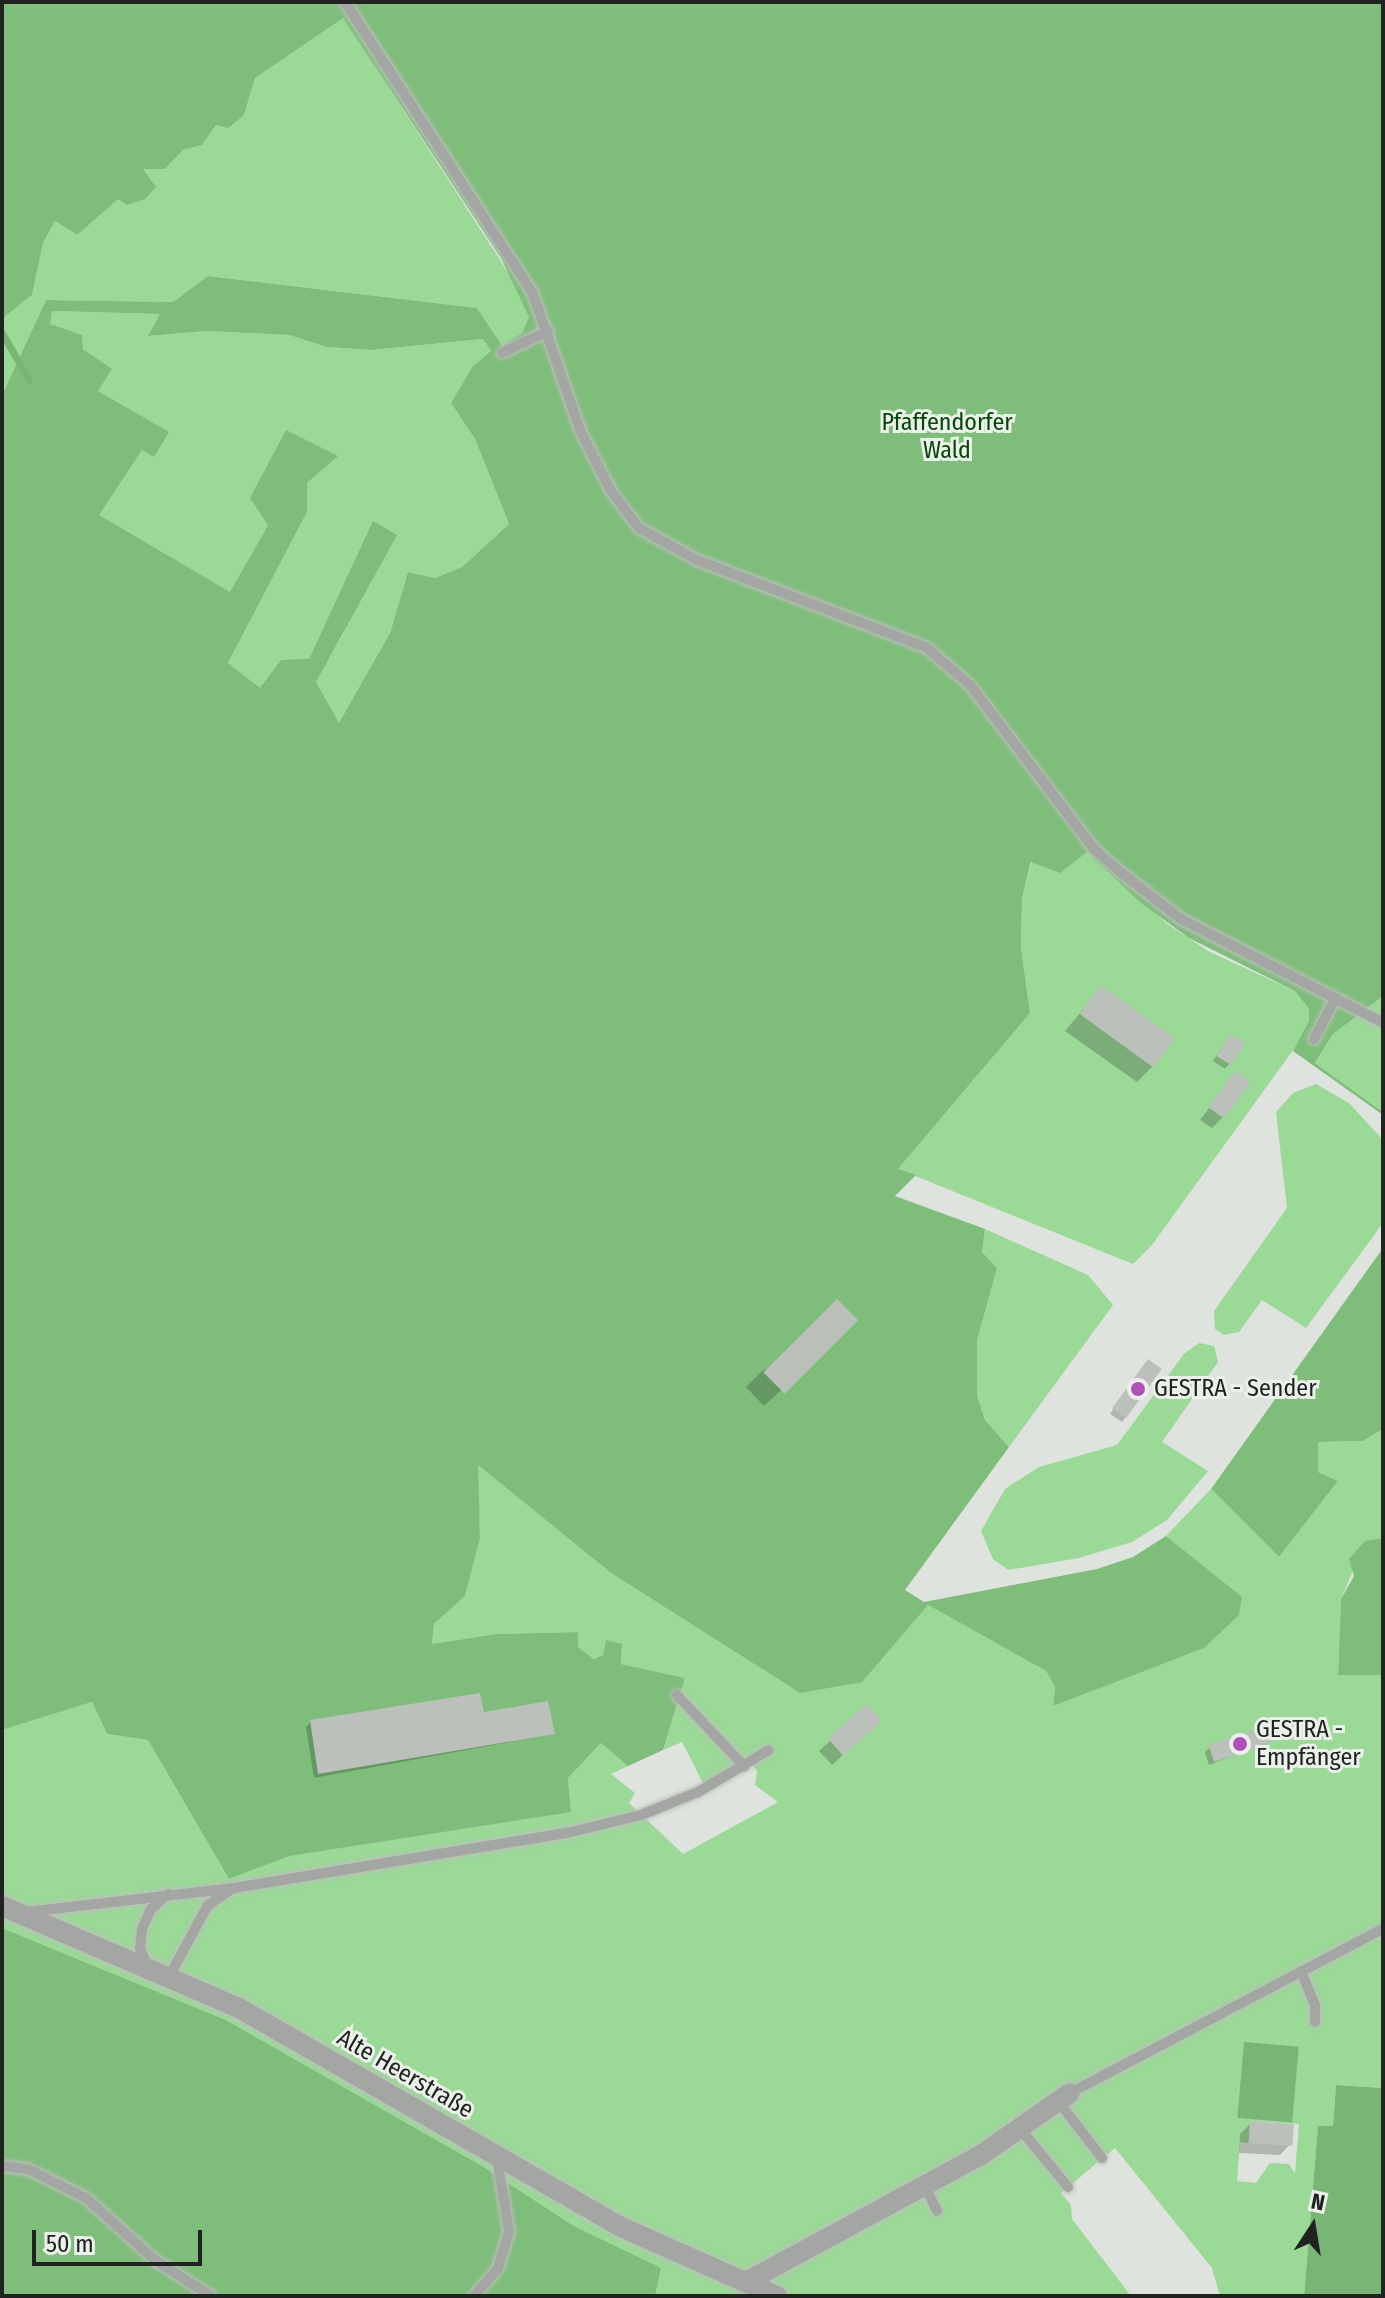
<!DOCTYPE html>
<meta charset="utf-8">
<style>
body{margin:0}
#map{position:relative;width:1385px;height:2298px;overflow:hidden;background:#dee3dd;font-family:"Fira Sans Condensed",sans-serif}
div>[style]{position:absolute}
.green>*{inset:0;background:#9ad996}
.forest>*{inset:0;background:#7fbd7b}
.water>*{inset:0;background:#79b675;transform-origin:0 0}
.shadow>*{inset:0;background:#0003}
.stream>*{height:7px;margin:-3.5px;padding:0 3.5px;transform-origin:3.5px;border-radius:3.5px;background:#79b675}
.building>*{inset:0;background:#bbc0bb;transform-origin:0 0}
.roads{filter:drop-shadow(0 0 2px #bcc0bb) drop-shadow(0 0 2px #bcc0bb)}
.service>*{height:10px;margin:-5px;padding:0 5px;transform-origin:5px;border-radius:5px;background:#a4a6a3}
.minor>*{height:20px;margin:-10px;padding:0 10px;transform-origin:10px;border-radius:10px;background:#a4a6a3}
.dots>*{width:22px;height:22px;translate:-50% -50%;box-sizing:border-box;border:4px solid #ebf0ea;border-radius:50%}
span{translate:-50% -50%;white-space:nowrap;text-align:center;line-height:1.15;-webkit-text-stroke:6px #ebf0ea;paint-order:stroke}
.park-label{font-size:24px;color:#034806}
.poi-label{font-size:24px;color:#212321}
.left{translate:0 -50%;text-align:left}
.street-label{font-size:24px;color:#212321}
.frame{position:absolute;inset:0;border:4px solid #212321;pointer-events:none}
.north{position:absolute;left:1273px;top:2186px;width:80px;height:80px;-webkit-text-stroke:6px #ebf0ea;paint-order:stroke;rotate:12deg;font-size:22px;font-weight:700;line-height:32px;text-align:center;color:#212321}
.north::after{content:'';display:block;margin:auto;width:28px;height:36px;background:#212321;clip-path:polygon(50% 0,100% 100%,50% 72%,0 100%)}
.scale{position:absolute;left:32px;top:2230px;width:170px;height:36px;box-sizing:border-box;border:4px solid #212321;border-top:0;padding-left:10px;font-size:24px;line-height:28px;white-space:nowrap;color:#212321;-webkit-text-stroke:6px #ebf0ea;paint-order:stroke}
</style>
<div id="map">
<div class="green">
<i style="clip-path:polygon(343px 17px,516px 285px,529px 317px,522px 333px,502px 347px,477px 308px,208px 276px,173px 302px,46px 300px,2px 395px,2px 319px,32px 295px,43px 243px,55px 221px,77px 235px,142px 169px,165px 169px,183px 150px,202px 145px,216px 125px,244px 115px,255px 78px)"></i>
<i style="clip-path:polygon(52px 311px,161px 314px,148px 336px,206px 331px,289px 335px,327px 347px,371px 350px,483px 339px,491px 351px,472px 367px,451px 403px,475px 439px,509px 524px,462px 567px,435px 578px,408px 572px,390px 633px,339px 724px,315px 682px,343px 634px,373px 522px,309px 659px,260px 689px,228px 663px,307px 512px,307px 483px,337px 456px,286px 431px,268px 525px,230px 593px,98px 515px,142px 450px,97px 391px,111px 369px,49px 324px)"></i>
<i style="clip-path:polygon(1088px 852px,1166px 923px,1208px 951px,1295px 991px,1309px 1009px,1309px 1028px,1152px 1245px,1133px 1264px,898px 1169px,1030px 1013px,1021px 947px,1022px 898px,1032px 862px)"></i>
<i style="clip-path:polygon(1383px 996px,1383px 1113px,1315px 1063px,1332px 1035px)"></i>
<i style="clip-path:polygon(1316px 1084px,1349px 1103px,1383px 1140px,1383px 1223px,1306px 1328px,1262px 1300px,1239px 1332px,1224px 1335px,1215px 1329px,1214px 1311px,1287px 1208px,1276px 1112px,1293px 1093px)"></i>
<i style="clip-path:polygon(985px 1229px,1088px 1275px,1113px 1305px,1009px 1447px,985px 1420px,977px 1395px,977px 1341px,997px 1268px,982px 1252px)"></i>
<i style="clip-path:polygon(1199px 1343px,1214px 1346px,1218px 1362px,1162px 1442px,1208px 1471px,1167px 1520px,1132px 1542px,1079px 1558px,1008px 1570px,993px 1559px,981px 1531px,1005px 1489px,1039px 1467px,1117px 1445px,1184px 1354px)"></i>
<i style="clip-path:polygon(evenodd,1383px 1429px,1383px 1538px,1365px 1542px,1341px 1599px,1338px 1674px,1383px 1675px,1383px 2088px,1336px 2085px,1333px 2127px,1318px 2127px,1304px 2296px,1220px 2296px,1212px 2268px,1115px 2148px,1061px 2193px,1071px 2205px,1072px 2219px,1131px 2296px,655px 2296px,660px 2268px,574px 2226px,482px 2166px,226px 2020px,2px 1928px,2px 1730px,92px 1702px,107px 1734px,148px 1740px,229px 1879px,290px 1856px,571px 1811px,568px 1778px,602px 1742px,628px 1766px,611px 1774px,635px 1793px,629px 1803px,683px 1854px,778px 1802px,755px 1785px,757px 1771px,751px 1763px,705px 1787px,682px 1742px,663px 1750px,685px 1678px,621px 1664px,622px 1645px,606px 1640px,603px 1656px,594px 1659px,578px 1647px,578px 1632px,496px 1634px,432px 1644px,434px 1624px,465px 1596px,480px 1539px,477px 1464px,611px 1573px,800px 1693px,928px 1605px,1046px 1671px,1055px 1687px,1053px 1705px,1242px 1598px,1166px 1536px,1211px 1489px,1279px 1557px,1338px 1481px,1318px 1472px,1317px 1442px,1363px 1441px,1383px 1429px,1250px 2121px,1299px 2124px,1295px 2173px,1289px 2164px,1270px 2163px,1256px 2183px,1237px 2181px,1240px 2142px,1249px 2143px,1250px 2121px)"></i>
</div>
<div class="forest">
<i style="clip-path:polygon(evenodd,2px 2px,1383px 2px,1383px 996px,1332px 1035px,1315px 1063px,1381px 1111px,1383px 1115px,1293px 1051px,1309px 1021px,1309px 1009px,1295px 991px,1189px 938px,1141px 903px,1087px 852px,1060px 873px,1031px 862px,1022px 898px,1021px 947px,1030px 1013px,898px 1169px,916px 1175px,895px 1196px,985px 1229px,982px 1252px,997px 1268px,977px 1341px,977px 1395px,985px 1420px,1009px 1447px,905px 1590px,924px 1602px,1097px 1569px,1133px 1557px,1166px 1536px,1242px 1597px,1239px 1615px,1204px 1648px,1053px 1706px,1055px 1687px,1046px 1671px,928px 1605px,862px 1682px,800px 1693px,611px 1573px,478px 1465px,480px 1539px,465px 1596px,434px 1624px,432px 1644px,496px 1634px,578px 1632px,578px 1647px,594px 1659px,603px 1655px,606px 1640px,622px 1644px,621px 1664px,685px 1678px,663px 1750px,628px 1766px,601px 1743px,568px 1778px,571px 1812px,290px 1856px,229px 1879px,148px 1740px,107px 1734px,92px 1702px,2px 1730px,2px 395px,46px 300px,173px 302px,208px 276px,477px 308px,502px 346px,522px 333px,529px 317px,501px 258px,343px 18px,255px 78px,244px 115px,228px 128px,216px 125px,202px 145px,183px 150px,165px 169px,143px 169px,156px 187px,145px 199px,127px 205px,118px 199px,77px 235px,55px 221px,43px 243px,32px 295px,2px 319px,2px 2px,52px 311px,160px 314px,148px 336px,206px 331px,289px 335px,327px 347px,371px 350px,483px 339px,491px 351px,472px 367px,451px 403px,475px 439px,509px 524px,462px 567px,435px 578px,408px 572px,390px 633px,339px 723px,316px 682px,397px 535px,373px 521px,309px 659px,281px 660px,260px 688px,228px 663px,307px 512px,307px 483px,338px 456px,286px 430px,250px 498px,268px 525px,230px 592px,99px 515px,142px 450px,154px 457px,169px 432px,98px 391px,112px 369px,83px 349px,82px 335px,50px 324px,52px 311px)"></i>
<i style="clip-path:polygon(1383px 1248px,1383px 1429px,1363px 1441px,1318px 1442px,1318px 1472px,1338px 1481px,1279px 1557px,1211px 1489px)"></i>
<i style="clip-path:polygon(1383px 1538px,1383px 1675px,1338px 1675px,1341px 1599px,1354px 1576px,1349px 1559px,1365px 1541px)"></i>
<i style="clip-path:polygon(2px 1928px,226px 2020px,482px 2166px,574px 2226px,661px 2268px,655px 2296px,2px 2296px)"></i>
</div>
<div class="water">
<i style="left:1244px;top:2042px;width:55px;height:76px;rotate:5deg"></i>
<i style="clip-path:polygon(1336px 2085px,1383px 2088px,1382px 2296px,1304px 2296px,1318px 2126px,1333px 2126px)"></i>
</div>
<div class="shadow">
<i style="clip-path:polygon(1101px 988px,1153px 1066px,1137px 1082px,1065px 1031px)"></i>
<i style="clip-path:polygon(1226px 1041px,1229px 1064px,1225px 1069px,1213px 1061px)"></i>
<i style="clip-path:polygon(1235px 1074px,1223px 1117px,1212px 1128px,1200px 1120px)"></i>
<i style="clip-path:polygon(839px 1336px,764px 1406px,746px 1387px,762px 1371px)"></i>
<i style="clip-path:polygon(1143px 1366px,1126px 1417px,1122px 1422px,1110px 1414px)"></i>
<i style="clip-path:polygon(482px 1715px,553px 1734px,314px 1778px,306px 1727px,311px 1722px)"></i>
<i style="clip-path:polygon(869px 1731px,832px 1765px,819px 1751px,830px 1741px)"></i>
<i style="clip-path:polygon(1270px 1741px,1209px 1765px,1205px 1752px,1210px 1747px)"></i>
<i style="clip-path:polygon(1251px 2123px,1290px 2144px,1280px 2155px,1239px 2153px,1240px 2134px)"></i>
</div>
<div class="stream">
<i style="left:2px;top:333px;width:54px;rotate:60.1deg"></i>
</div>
<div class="building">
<i style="left:1101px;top:985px;width:91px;height:36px;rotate:36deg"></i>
<i style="left:1230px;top:1034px;width:17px;height:26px;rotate:31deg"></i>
<i style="left:1235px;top:1071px;width:19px;height:45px;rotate:36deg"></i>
<i style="left:837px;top:1299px;width:30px;height:104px;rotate:45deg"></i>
<i style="left:1148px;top:1359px;width:17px;height:61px;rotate:36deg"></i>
<i style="clip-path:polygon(480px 1693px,484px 1712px,548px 1701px,555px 1734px,318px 1774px,310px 1720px)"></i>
<i style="left:867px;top:1704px;width:23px;height:52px;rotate:49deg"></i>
<i style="left:1266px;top:1725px;width:18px;height:61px;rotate:71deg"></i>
<i style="left:1250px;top:2121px;width:44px;height:22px;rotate:4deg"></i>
</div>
<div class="roads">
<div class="service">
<i style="left:345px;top:2px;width:347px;rotate:57.2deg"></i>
<i style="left:533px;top:294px;width:144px;rotate:70.9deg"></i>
<i style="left:580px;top:430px;width:68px;rotate:63.1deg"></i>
<i style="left:611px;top:491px;width:46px;rotate:52.9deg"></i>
<i style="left:639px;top:528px;width:66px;rotate:28.9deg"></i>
<i style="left:697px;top:560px;width:246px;rotate:20.9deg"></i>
<i style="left:927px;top:648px;width:57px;rotate:40.7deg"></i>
<i style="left:970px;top:685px;width:206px;rotate:52.9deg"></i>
<i style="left:1094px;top:849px;width:38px;rotate:41deg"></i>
<i style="left:1123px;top:874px;width:73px;rotate:37.8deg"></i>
<i style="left:1181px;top:919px;width:227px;rotate:27.2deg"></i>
<i style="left:502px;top:353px;width:51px;rotate:-25.6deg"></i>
<i style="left:1314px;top:1039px;width:45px;rotate:-62.3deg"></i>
<i style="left:677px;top:1695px;width:98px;rotate:46.7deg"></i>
<i style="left:27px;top:1912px;width:208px;rotate:-6.6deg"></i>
<i style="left:234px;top:1888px;width:338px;rotate:-9.4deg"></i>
<i style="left:567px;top:1833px;width:76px;rotate:-13.7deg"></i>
<i style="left:641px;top:1815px;width:61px;rotate:-22deg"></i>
<i style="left:698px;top:1792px;width:82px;rotate:-30.6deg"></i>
<i style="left:147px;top:1965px;width:18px;rotate:-112deg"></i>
<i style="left:140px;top:1948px;width:19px;rotate:-84deg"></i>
<i style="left:142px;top:1929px;width:22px;rotate:-66deg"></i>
<i style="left:151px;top:1909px;width:23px;rotate:-41deg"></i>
<i style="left:1301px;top:1971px;width:37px;rotate:68deg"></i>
<i style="left:1315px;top:2005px;width:17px;rotate:90deg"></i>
<i style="left:170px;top:1975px;width:80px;rotate:-61.5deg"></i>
<i style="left:208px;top:1905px;width:29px;rotate:-34deg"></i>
<i style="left:1070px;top:2093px;width:353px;rotate:-27.7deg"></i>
<i style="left:1058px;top:2101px;width:72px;rotate:52.3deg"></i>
<i style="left:1021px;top:2130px;width:74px;rotate:50.5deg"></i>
<i style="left:2px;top:2166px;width:26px;rotate:7deg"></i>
<i style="left:28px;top:2169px;width:65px;rotate:26.6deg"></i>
<i style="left:86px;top:2198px;width:94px;rotate:42deg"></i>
<i style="left:156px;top:2261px;width:65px;rotate:32.5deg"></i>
<i style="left:924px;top:2185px;width:29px;rotate:63deg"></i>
<i style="left:474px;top:2296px;width:37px;rotate:-49deg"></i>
<i style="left:498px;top:2268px;width:39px;rotate:-73deg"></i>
<i style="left:509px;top:2231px;width:74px;rotate:-99.3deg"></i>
</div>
<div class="minor">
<i style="left:2px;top:1906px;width:256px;rotate:23.3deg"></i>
<i style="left:237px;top:2007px;width:443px;rotate:29.8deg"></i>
<i style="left:621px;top:2227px;width:171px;rotate:23.9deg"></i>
<i style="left:746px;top:2282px;width:267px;rotate:-28.4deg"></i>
<i style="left:981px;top:2155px;width:108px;rotate:-34.9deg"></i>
</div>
</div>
<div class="dots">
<i style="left:1138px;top:1389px;background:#af51bb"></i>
<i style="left:1240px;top:1744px;background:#af51bb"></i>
</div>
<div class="park-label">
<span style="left:947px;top:437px">Pfaffendorfer<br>Wald</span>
</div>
<div class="poi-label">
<span class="left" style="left:1154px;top:1389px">GESTRA - Sender</span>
<span class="left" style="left:1256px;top:1744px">GESTRA -<br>Empfänger</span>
</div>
<div class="street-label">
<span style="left:405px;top:2074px;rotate:30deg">Alte Heerstraße</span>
</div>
<div class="frame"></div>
<div class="north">N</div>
<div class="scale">50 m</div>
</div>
